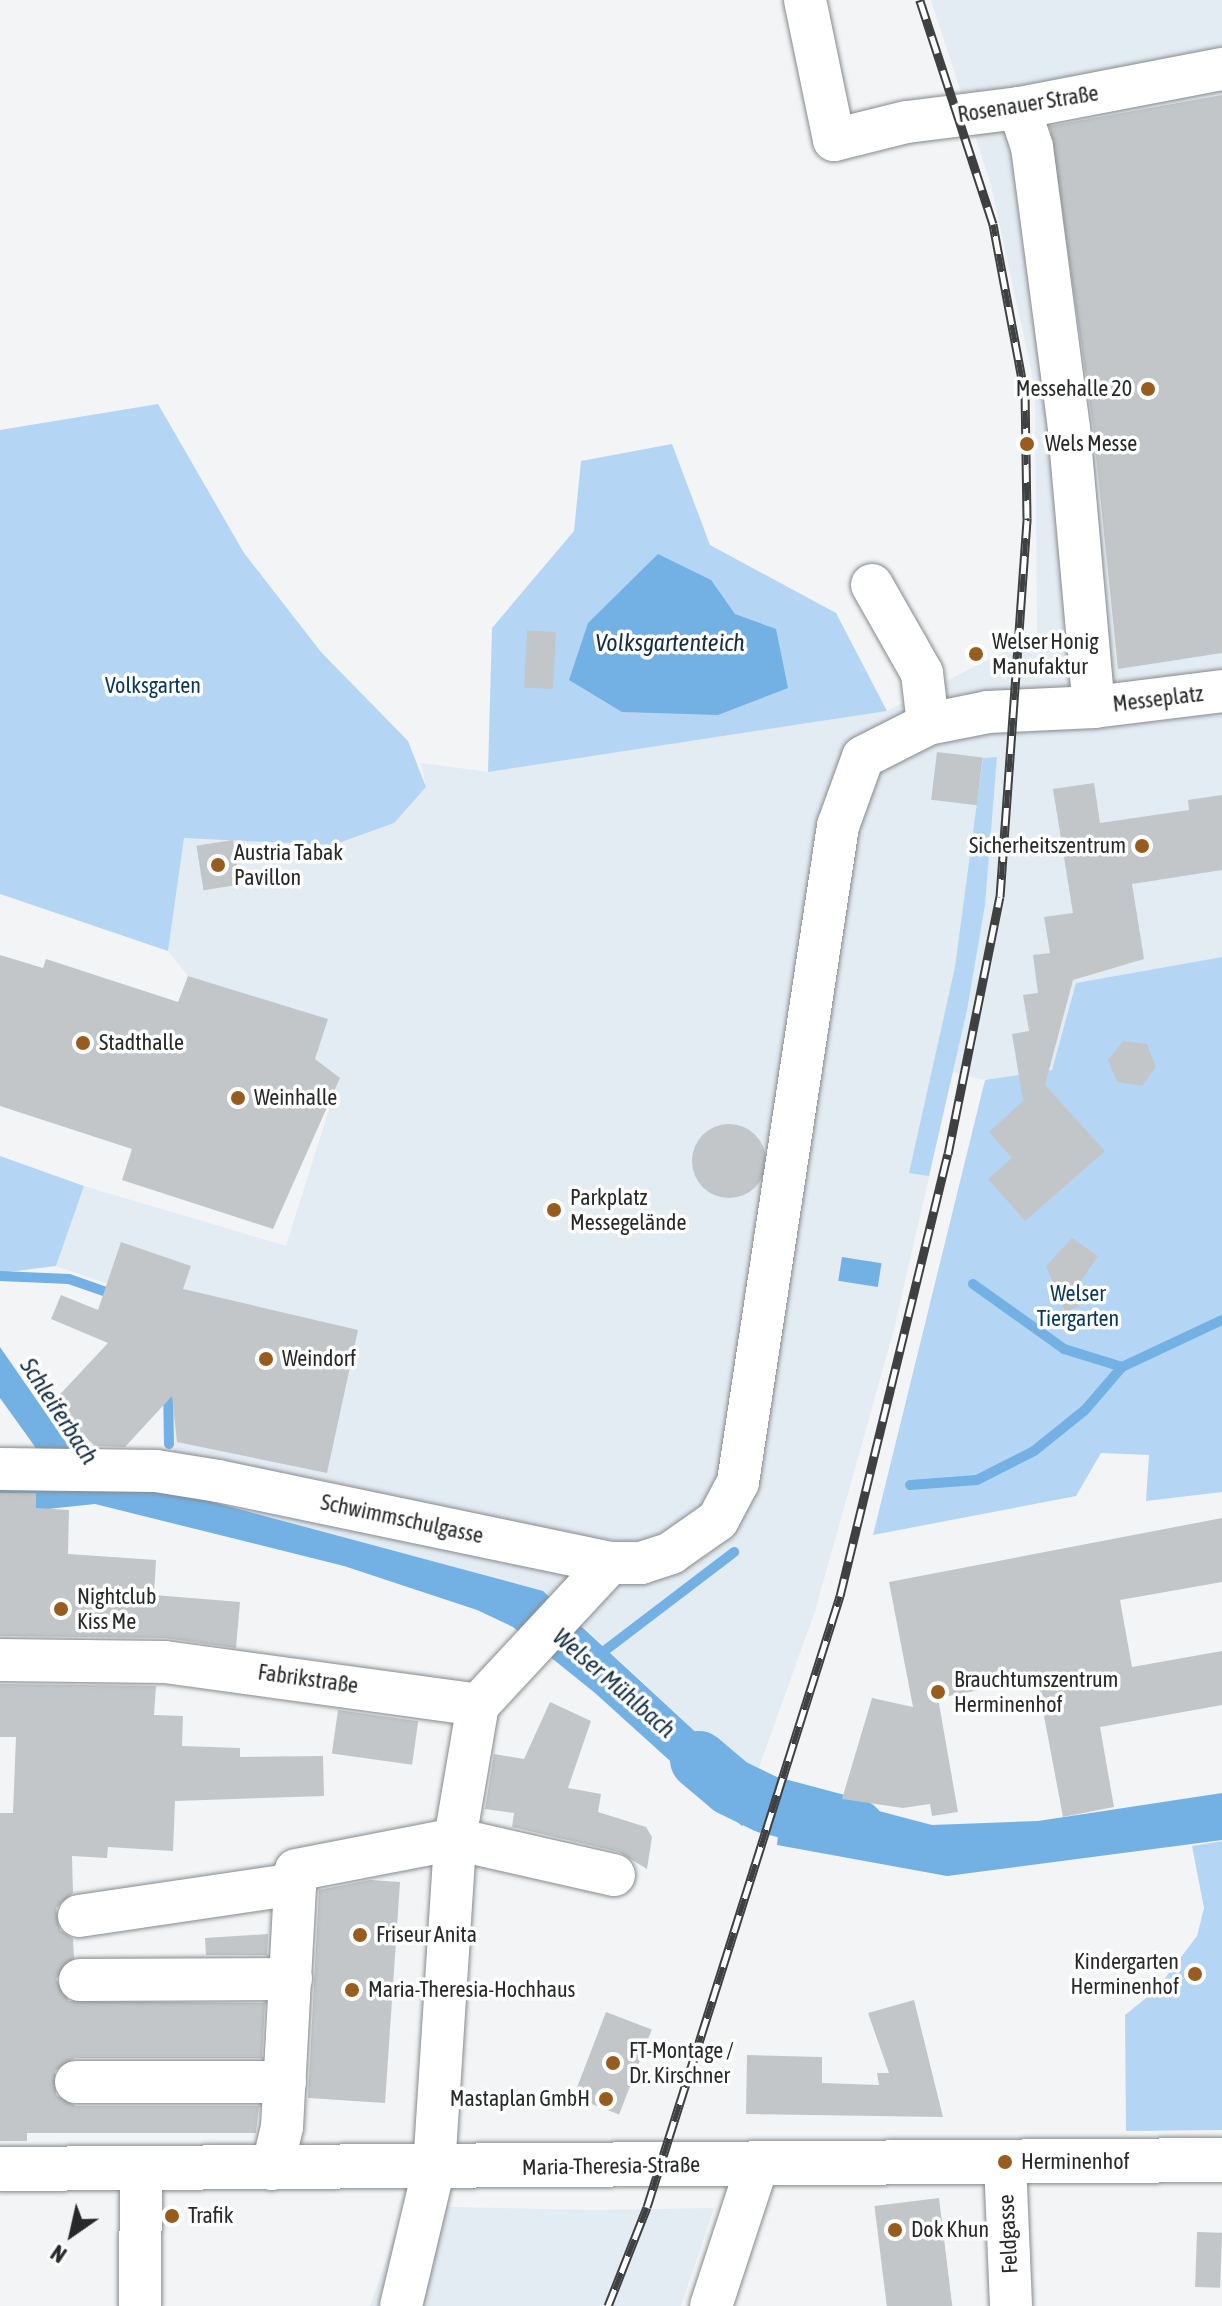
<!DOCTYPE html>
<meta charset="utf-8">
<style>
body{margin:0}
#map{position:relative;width:1222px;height:2306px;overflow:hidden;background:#f2f4f6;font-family:"Asap Condensed",sans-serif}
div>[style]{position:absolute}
.built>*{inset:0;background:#e3ebf3}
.green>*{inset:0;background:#b4d6f4}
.water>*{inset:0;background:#73b1e5;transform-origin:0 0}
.stream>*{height:10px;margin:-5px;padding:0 5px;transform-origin:5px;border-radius:5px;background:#73b1e5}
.river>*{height:58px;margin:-29px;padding:0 29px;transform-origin:29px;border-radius:29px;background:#73b1e5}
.building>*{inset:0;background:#c3c6c8;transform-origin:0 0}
.round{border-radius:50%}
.roads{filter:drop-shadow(0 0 2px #878a8c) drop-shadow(0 0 2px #878a8c)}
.minor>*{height:42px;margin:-21px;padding:0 21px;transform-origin:21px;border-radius:21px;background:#fff}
.major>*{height:44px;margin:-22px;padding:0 22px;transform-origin:22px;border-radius:22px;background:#fff}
.rail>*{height:9px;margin-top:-4.5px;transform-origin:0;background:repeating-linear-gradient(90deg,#fff 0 18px,#3f4041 0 36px);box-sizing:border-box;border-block:2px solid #3f4041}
.dots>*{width:22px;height:22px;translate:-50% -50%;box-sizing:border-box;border:4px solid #fff;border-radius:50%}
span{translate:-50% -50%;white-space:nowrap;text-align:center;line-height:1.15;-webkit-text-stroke:7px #fff;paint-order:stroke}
.street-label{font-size:22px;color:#28292a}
.poi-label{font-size:22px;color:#28292a}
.right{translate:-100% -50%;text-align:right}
.left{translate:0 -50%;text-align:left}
.park-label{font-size:22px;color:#06385a}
.water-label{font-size:24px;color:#132e44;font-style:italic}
.north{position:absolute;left:32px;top:2194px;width:80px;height:80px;-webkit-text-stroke:6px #fff;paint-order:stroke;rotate:214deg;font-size:22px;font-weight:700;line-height:32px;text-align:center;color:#28292a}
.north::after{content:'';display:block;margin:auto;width:28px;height:36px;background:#28292a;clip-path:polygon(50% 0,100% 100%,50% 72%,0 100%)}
</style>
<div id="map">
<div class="built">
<i style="clip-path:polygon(931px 0,1222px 0,1222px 957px,1077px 983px,1052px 1070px,985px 1080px,953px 1072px,894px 1329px,815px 1611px,755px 1778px,742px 1775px,584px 1627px,175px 1492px,172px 1306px,56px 1266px,84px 1186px,286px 1246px,339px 1078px,315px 1059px,328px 1019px,188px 976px,168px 951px,184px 838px,241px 837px,426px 787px,421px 763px,488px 772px,887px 711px,1037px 635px,1035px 388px,991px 185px)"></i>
<i style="clip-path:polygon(405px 2206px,595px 2210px,714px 2208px,681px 2306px,370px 2306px)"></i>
</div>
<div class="green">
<i style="clip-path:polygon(158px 404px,244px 553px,321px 652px,408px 741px,426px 787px,394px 823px,333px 845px,184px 838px,168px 951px,0 894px,0 430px)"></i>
<i style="clip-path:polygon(672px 444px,710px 545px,836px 613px,887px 711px,488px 772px,492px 628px,574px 531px,581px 461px)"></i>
<i style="clip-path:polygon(997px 757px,985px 905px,967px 1010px,929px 1176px,909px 1173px,955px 967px,983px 758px)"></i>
<i style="clip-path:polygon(1222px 957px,1222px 1492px,1146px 1501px,1149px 1455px,1101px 1453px,1076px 1496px,873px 1535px,985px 1080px,1052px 1070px,1076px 983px)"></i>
<i style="clip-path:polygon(0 1156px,84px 1186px,56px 1266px,0 1273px)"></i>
<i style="clip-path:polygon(1222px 1841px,1222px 2130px,1126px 2131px,1125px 2015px,1156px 1990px,1197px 1936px,1204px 1908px,1192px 1846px)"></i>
</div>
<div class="water">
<i style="clip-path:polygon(658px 554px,711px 580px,735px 614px,776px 629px,788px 688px,718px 715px,622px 712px,569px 680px,588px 623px)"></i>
<i style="left:842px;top:1257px;width:40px;height:24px;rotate:9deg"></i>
<i style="clip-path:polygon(0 1347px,92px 1480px,168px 1490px,543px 1591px,742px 1775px,932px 1825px,1038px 1821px,1222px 1793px,1222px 1840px,947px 1876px,777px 1845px,783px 1786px,742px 1826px,595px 1693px,513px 1627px,477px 1610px,344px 1566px,95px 1504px,0 1514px,0 1481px,56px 1476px,0 1398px)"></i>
</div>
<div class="stream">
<i style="left:0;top:1276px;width:69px;rotate:2.5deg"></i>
<i style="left:69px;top:1279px;width:49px;rotate:19.2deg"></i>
<i style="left:973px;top:1284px;width:112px;rotate:35.5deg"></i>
<i style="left:1064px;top:1349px;width:61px;rotate:17.2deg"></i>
<i style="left:168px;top:1387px;width:57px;rotate:89deg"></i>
<i style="left:910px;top:1485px;width:67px;rotate:-4.3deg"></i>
<i style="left:977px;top:1480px;width:64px;rotate:-27deg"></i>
<i style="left:1034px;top:1451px;width:65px;rotate:-38.8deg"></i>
<i style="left:1085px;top:1410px;width:57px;rotate:-49.3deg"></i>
<i style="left:1122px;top:1367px;width:110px;rotate:-25.2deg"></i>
<i style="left:599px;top:1655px;width:170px;rotate:-37.3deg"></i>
</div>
<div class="river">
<i style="left:699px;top:1760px;width:42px;rotate:40.2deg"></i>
<i style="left:731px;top:1787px;width:39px;rotate:26deg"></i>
<i style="left:766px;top:1804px;width:93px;rotate:14.9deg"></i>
</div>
<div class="building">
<i style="clip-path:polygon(1222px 95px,1222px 653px,1118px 669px,1093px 426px,1050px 126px)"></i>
<i style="left:556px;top:632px;width:57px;height:29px;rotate:93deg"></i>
<i style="left:937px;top:752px;width:46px;height:48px;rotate:7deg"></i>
<i style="clip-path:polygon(1094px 783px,1100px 823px,1189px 810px,1188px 800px,1222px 795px,1222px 870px,1132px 884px,1144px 959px,1073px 980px,1045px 1085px,1105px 1151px,1025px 1221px,988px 1179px,1012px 1158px,989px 1132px,1023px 1101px,1012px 1034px,1029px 1031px,1023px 995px,1038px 993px,1033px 955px,1050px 953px,1044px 917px,1073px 913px,1053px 789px)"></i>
<i style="left:233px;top:840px;width:45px;height:37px;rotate:81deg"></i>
<i style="clip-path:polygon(0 955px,43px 968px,46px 959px,178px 1002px,188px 976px,328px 1019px,315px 1059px,340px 1078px,273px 1229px,122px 1180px,132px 1149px,0 1106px)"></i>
<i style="clip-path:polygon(1123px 1041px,1147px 1044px,1156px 1067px,1142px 1086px,1117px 1082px,1108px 1060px)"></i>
<i class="round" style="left:692px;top:1124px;width:74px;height:74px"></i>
<i style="clip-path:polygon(1072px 1238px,1098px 1256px,1079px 1284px,1102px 1296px,1065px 1312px,1046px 1266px)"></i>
<i style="clip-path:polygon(121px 1242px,191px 1266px,183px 1289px,358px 1330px,327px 1473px,177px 1442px,172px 1396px,125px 1447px,95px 1446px,50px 1405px,108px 1343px,51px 1319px,61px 1295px,98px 1310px)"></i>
<i style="clip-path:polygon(0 1493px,36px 1493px,36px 1508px,69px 1510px,68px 1554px,156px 1560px,154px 1595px,240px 1602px,236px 1648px,165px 1638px,0 1636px)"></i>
<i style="clip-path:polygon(1222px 1518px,1222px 1582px,1120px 1600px,1132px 1667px,1222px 1651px,1222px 1705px,1100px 1727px,1114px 1807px,1063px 1817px,1037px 1679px,938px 1698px,958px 1812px,932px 1816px,930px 1804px,903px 1808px,842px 1799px,872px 1698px,913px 1707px,889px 1582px)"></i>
<i style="clip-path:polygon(0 1684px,156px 1686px,154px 1715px,183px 1716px,182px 1746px,240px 1748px,240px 1757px,323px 1756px,324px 1796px,175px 1801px,173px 1851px,108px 1847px,107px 1858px,72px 1856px,73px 1893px,56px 1908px,60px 1930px,73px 1939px,74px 1958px,56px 1979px,69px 2001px,265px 2003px,262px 2058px,75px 2058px,55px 2071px,56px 2095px,76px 2106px,259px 2106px,256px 2133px,27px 2133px,27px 2141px,0 2141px,0 1813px,13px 1813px,16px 1737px,0 1737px)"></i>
<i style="clip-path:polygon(550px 1702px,591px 1721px,568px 1788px,601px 1794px,598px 1812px,646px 1827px,652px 1837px,647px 1869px,619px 1852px,512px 1827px,514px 1813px,485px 1809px,494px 1754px,524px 1759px)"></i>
<i style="left:338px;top:1710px;width:81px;height:44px;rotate:8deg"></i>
<i style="clip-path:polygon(370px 1880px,400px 1882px,385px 2103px,308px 2098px,319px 1890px)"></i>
<i style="clip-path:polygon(268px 1934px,267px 1955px,206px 1955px,205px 1938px)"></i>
<i style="clip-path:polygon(914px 2000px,943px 2117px,746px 2114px,747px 2055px,822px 2057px,822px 2083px,879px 2085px,877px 2073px,889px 2073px,868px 2013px)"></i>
<i style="left:606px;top:2012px;width:49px;height:91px;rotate:21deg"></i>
<i style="left:939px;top:2198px;width:109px;height:65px;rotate:83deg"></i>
<i style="left:1197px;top:2232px;width:25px;height:55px;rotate:2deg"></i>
</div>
<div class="roads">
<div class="minor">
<i style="left:805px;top:0;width:143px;rotate:78.3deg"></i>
<i style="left:834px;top:140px;width:75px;rotate:-13.9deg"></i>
<i style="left:907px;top:122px;width:113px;rotate:-7.1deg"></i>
<i style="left:1019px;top:108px;width:207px;rotate:-10.9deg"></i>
<i style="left:1019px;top:108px;width:41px;rotate:71.6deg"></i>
<i style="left:1032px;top:147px;width:284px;rotate:82.5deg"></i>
<i style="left:1069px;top:429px;width:279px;rotate:84.9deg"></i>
<i style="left:872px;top:585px;width:101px;rotate:60.4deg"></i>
<i style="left:922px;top:673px;width:51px;rotate:83.3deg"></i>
<i style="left:0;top:1469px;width:156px;rotate:0.7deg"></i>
<i style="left:156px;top:1471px;width:63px;rotate:9.2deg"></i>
<i style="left:218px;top:1481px;width:400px;rotate:11.8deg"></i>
<i style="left:610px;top:1563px;width:31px"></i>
<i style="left:641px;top:1563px;width:32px;rotate:-18deg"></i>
<i style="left:671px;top:1553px;width:57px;rotate:-35.1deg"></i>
<i style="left:718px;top:1520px;width:43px;rotate:-62.2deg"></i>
<i style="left:738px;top:1482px;width:664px;rotate:-81.33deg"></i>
<i style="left:838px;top:826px;width:73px;rotate:-70.1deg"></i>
<i style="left:863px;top:757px;width:73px;rotate:-26.9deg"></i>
<i style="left:928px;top:724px;width:61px;rotate:-11.3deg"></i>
<i style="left:988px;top:712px;width:106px;rotate:-2.7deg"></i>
<i style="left:1094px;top:707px;width:129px;rotate:-7.1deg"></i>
<i style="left:0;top:1660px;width:165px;rotate:0.7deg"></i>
<i style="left:165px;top:1662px;width:316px;rotate:7.8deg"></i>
<i style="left:478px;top:1705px;width:194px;rotate:-47.1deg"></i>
<i style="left:79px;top:1916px;width:219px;rotate:-8.4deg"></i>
<i style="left:80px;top:1980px;width:211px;rotate:-0.3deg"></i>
<i style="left:76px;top:2082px;width:209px"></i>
<i style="left:1005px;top:2162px;width:144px;rotate:87.6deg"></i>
<i style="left:272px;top:2169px;width:43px;rotate:-76.6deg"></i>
<i style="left:282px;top:2127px;width:257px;rotate:-86.9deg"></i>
<i style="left:296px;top:1870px;width:162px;rotate:-11deg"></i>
<i style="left:455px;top:1839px;width:163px;rotate:12.8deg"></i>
<i style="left:140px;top:2306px;width:137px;rotate:-89.6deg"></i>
<i style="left:401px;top:2306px;width:142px;rotate:-76.6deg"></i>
<i style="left:434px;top:2168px;width:330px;rotate:-86.3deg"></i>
<i style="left:455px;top:1839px;width:136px;rotate:-80.3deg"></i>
<i style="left:711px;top:2306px;width:151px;rotate:-71.8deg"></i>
</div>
<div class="major">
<i style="left:0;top:2169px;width:1222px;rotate:-0.42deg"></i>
</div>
</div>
<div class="rail">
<i style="left:608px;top:2306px;width:106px;rotate:-68.5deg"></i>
<i style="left:647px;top:2207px;width:641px;rotate:-72.47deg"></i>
<i style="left:840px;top:1596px;width:455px;rotate:-76.3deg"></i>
<i style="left:948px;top:1154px;width:262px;rotate:-78.6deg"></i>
<i style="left:1000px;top:897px;width:380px;rotate:-85.9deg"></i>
<i style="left:1027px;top:518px;width:123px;rotate:-90.9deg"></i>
<i style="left:1025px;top:395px;width:174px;rotate:-100.6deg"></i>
<i style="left:993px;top:224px;width:236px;rotate:-108.1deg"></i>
</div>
<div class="dots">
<i style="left:1148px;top:389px;background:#995c1f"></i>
<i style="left:1027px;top:444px;background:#995c1f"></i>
<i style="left:976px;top:654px;background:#995c1f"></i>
<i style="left:1142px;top:846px;background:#995c1f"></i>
<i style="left:218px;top:865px;background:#995c1f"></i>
<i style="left:83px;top:1043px;background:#995c1f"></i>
<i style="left:238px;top:1098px;background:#995c1f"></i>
<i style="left:554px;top:1210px;background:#995c1f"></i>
<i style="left:266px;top:1359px;background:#995c1f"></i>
<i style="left:61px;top:1609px;background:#995c1f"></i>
<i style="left:938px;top:1692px;background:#995c1f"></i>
<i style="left:360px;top:1935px;background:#995c1f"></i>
<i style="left:1195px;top:1974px;background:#995c1f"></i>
<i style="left:352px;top:1990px;background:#995c1f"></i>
<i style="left:613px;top:2063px;background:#995c1f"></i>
<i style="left:606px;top:2099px;background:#995c1f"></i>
<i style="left:1005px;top:2162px;background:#995c1f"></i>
<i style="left:172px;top:2216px;background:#995c1f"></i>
<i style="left:895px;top:2230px;background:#995c1f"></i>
</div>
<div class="street-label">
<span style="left:1028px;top:104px;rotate:-9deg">Rosenauer Straße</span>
<span style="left:1158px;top:699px;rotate:-7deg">Messeplatz</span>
<span style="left:402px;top:1519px;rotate:12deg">Schwimmschulgasse</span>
<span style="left:308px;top:1679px;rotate:8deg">Fabrikstraße</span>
<span style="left:611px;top:2166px;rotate:-1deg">Maria-Theresia-Straße</span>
<span style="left:1008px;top:2234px;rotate:-93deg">Feldgasse</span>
</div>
<div class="poi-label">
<span class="right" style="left:1132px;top:389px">Messehalle 20</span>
<span class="left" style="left:1045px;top:444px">Wels Messe</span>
<span class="left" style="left:992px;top:654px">Welser Honig<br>Manufaktur</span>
<span class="right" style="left:1126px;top:846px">Sicherheitszentrum</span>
<span class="left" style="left:234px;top:865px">Austria Tabak<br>Pavillon</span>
<span class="left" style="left:99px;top:1043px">Stadthalle</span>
<span class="left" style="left:254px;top:1098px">Weinhalle</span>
<span class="left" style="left:570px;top:1210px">Parkplatz<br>Messegelände</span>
<span class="left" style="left:282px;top:1359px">Weindorf</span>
<span class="left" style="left:77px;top:1609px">Nightclub<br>Kiss Me</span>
<span class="left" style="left:954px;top:1692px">Brauchtumszentrum<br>Herminenhof</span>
<span class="left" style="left:376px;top:1935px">Friseur Anita</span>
<span class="right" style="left:1179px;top:1974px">Kindergarten<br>Herminenhof</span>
<span class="left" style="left:368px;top:1990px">Maria-Theresia-Hochhaus</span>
<span class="left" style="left:629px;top:2063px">FT-Montage /<br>Dr. Kirschner</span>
<span class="right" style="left:590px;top:2099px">Mastaplan GmbH</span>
<span class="left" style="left:1021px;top:2162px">Herminenhof</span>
<span class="left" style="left:188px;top:2216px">Trafik</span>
<span class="left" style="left:911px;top:2230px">Dok Khun</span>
</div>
<div class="park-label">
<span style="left:153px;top:686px">Volksgarten</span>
<span style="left:1078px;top:1306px">Welser<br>Tiergarten</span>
</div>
<div class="water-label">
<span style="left:670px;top:643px">Volksgartenteich</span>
<span style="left:59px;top:1411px;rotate:57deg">Schleiferbach</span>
<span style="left:614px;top:1683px;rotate:41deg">Welser Mühlbach</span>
</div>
<div class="north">N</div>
</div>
